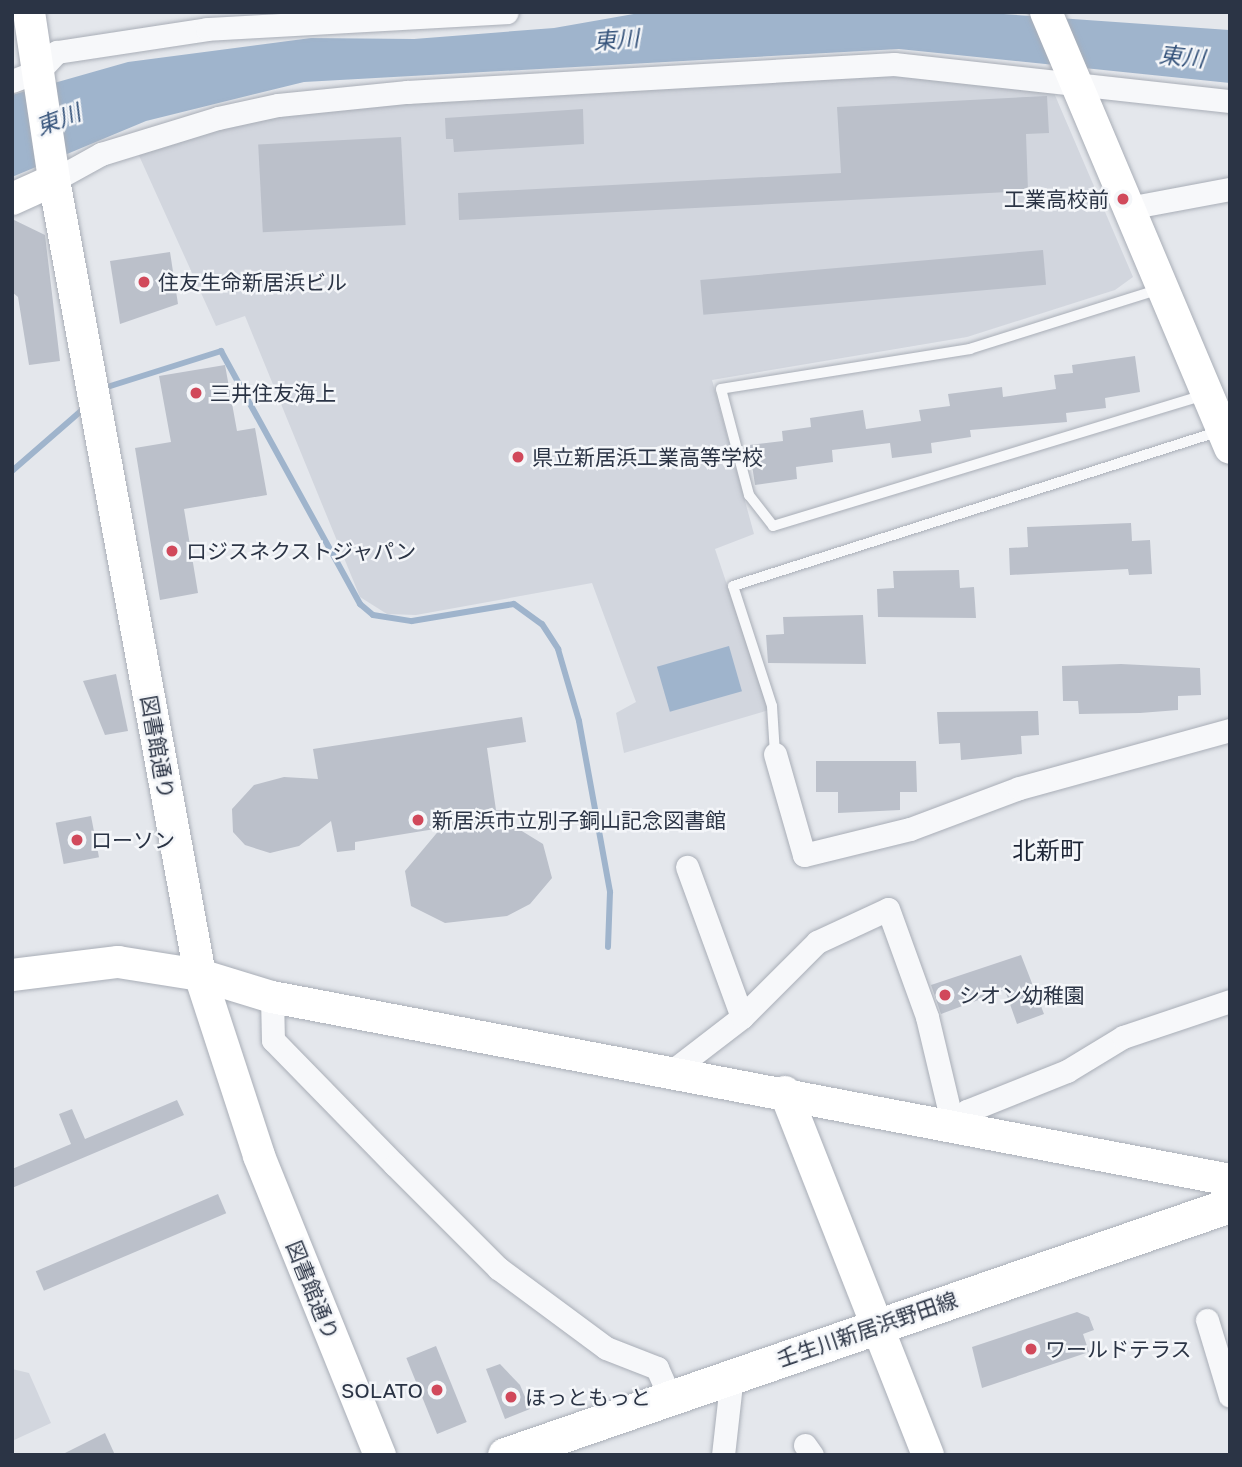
<!DOCTYPE html>
<meta charset="utf-8">
<style>
body{margin:0}
#map{position:relative;width:1242px;height:1467px;overflow:hidden;background:#e4e7ec;font-family:"Golos Text","Noto Sans JP",sans-serif}
div>[style]{position:absolute}
.built>*{inset:0;background:#d2d6de}
.water>*{inset:0;background:#9fb4cc;transform-origin:0 0}
.stream>*{height:6px;margin:-3px;padding:0 3px;transform-origin:3px;border-radius:3px;background:#9fb4cc}
.building>*{inset:0;background:#bbc0ca;transform-origin:0 0}
.roads{filter:drop-shadow(0 0 2px #a9aeb7) drop-shadow(0 0 2px #a9aeb7)}
.lane>*{height:10px;margin:-5px;padding:0 5px;transform-origin:5px;border-radius:5px;background:#f7f8fa}
.street>*{height:23px;margin:-11.5px;padding:0 11.5px;transform-origin:11.5px;border-radius:11.5px;background:#f7f8fa}
.secondary>*{height:32px;margin:-16px;padding:0 16px;transform-origin:16px;border-radius:16px;background:#fff}
.primary>*{height:35px;margin:-17.5px;padding:0 17.5px;transform-origin:17.5px;border-radius:17.5px;background:#fff}
.dots>*{width:19px;height:19px;translate:-50% -50%;box-sizing:border-box;border:4px solid #f4f6f9;border-radius:50%}
span{translate:-50% -50%;white-space:nowrap;text-align:center;line-height:1.15;-webkit-text-stroke:5px #f4f6f9;paint-order:stroke}
.poi-label{font-size:21px;color:#2b3445}
.right{translate:-100% -50%;text-align:right}
.left{translate:0 -50%;text-align:left}
.street-label{font-size:21px;color:#2b3445}
.water-label{font-size:23px;color:#34527a;font-style:italic}
.quarter-label{font-size:24px;color:#1d2536}
.frame{position:absolute;inset:0;border:14px solid #2b3445;pointer-events:none}
</style>
<div id="map">
<div class="built">
<i style="clip-path:polygon(893px 71px,1051px 86px,1133px 277px,1115px 290px,967px 337px,712px 380px,754px 534px,715px 549px,769px 710px,624px 753px,616px 713px,636px 702px,592px 583px,416px 615px,387px 614px,360px 597px,245px 316px,216px 326px,136px 149px,253px 117px,383px 101px)"></i>
<i style="clip-path:polygon(12px 1369px,29px 1373px,51px 1423px,12px 1441px)"></i>
</div>
<div class="water">
<i style="clip-path:polygon(645px 12px,975px 12px,1229px 30px,1230px 83px,899px 49px,304px 82px,146px 121px,12px 177px,12px 95px,128px 62px,311px 38px,414px 39px,554px 28px)"></i>
<i style="left:729px;top:646px;width:47px;height:75px;rotate:74deg"></i>
</div>
<div class="stream">
<i style="left:104px;top:388px;width:123px;rotate:-17.5deg"></i>
<i style="left:221px;top:351px;width:289px;rotate:61.2deg"></i>
<i style="left:360px;top:604px;width:17px;rotate:40deg"></i>
<i style="left:373px;top:615px;width:39px;rotate:9deg"></i>
<i style="left:412px;top:621px;width:103px;rotate:-9.5deg"></i>
<i style="left:514px;top:604px;width:34px;rotate:36deg"></i>
<i style="left:542px;top:624px;width:30px;rotate:57deg"></i>
<i style="left:558px;top:649px;width:75px;rotate:73.7deg"></i>
<i style="left:579px;top:721px;width:174px;rotate:79.7deg"></i>
<i style="left:610px;top:892px;width:55px;rotate:92.1deg"></i>
<i style="left:12px;top:471px;width:91px;rotate:-41deg"></i>
</div>
<div class="building">
<i style="clip-path:polygon(1047px 96px,1049px 133px,1026px 134px,1028px 191px,459px 220px,458px 193px,841px 173px,837px 107px)"></i>
<i style="clip-path:polygon(583px 109px,584px 144px,454px 152px,453px 139px,446px 139px,445px 118px)"></i>
<i style="left:401px;top:137px;width:88px;height:143px;rotate:87deg"></i>
<i style="clip-path:polygon(12px 219px,45px 235px,60px 361px,29px 365px,18px 297px,12px 292px)"></i>
<i style="left:1043px;top:250px;width:35px;height:344px;rotate:85deg"></i>
<i style="clip-path:polygon(170px 252px,178px 304px,120px 324px,110px 261px)"></i>
<i style="clip-path:polygon(1135px 356px,1140px 392px,1105px 398px,1106px 408px,1066px 413px,1067px 422px,970px 430px,971px 437px,931px 443px,932px 453px,892px 458px,890px 443px,832px 450px,833px 462px,796px 467px,797px 479px,755px 485px,749px 445px,783px 441px,782px 431px,811px 427px,810px 418px,863px 410px,866px 429px,921px 421px,919px 410px,950px 406px,948px 394px,1002px 387px,1003px 397px,1056px 389px,1054px 375px,1073px 373px,1072px 365px)"></i>
<i style="clip-path:polygon(225px 365px,237px 431px,255px 428px,267px 495px,184px 509px,198px 593px,160px 600px,135px 448px,171px 442px,159px 376px)"></i>
<i style="clip-path:polygon(1131px 523px,1132px 541px,1150px 540px,1152px 574px,1129px 575px,1128px 569px,1010px 575px,1009px 548px,1028px 547px,1027px 527px)"></i>
<i style="clip-path:polygon(959px 570px,960px 588px,974px 587px,976px 618px,878px 617px,877px 589px,894px 588px,893px 571px)"></i>
<i style="clip-path:polygon(863px 615px,866px 664px,768px 663px,766px 635px,784px 634px,783px 617px)"></i>
<i style="clip-path:polygon(1121px 664px,1200px 668px,1201px 695px,1178px 696px,1178px 710px,1140px 713px,1079px 714px,1078px 701px,1063px 701px,1062px 666px)"></i>
<i style="clip-path:polygon(116px 674px,128px 731px,105px 735px,83px 681px)"></i>
<i style="clip-path:polygon(1038px 711px,1039px 735px,1021px 736px,1022px 754px,961px 760px,960px 743px,939px 744px,937px 712px)"></i>
<i style="clip-path:polygon(522px 717px,526px 742px,487px 748px,496px 810px,504px 810px,504px 820px,543px 844px,552px 878px,530px 904px,507px 916px,445px 923px,411px 906px,405px 871px,441px 828px,355px 842px,355px 850px,337px 852px,331px 821px,299px 846px,270px 853px,245px 845px,233px 832px,232px 809px,254px 785px,284px 777px,318px 779px,313px 749px)"></i>
<i style="clip-path:polygon(816px 761px,916px 761px,917px 792px,900px 792px,900px 810px,838px 813px,838px 792px,816px 792px)"></i>
<i style="left:91px;top:816px;width:42px;height:36px;rotate:79deg"></i>
<i style="clip-path:polygon(1021px 955px,1044px 1014px,1017px 1024px,1005px 990px,941px 1014px,931px 985px)"></i>
<i style="clip-path:polygon(177px 1100px,184px 1115px,12px 1188px,12px 1169px,71px 1144px,59px 1114px,72px 1109px,85px 1139px)"></i>
<i style="left:218px;top:1194px;width:21px;height:198px;rotate:67deg"></i>
<i style="clip-path:polygon(1077px 1312px,1089px 1317px,1094px 1330px,1083px 1334px,1089px 1352px,982px 1388px,972px 1347px)"></i>
<i style="left:436px;top:1346px;width:82px;height:32px;rotate:68deg"></i>
<i style="clip-path:polygon(500px 1364px,520px 1385px,530px 1409px,505px 1419px,486px 1369px)"></i>
<i style="clip-path:polygon(105px 1433px,115px 1455px,61px 1455px)"></i>
</div>
<div class="roads">
<div class="lane">
<i style="left:1160px;top:289px;width:199px;rotate:162.5deg"></i>
<i style="left:970px;top:349px;width:252px;rotate:170.9deg"></i>
<i style="left:721px;top:389px;width:110px;rotate:75.2deg"></i>
<i style="left:749px;top:495px;width:39px;rotate:52deg"></i>
<i style="left:773px;top:526px;width:451px;rotate:-16.9deg"></i>
<i style="left:775px;top:754px;width:48px;rotate:-93.6deg"></i>
<i style="left:772px;top:706px;width:126px;rotate:-108deg"></i>
<i style="left:733px;top:586px;width:511px;rotate:-17.65deg"></i>
</div>
<div class="street">
<i style="left:12px;top:81px;width:30px;rotate:-21deg"></i>
<i style="left:40px;top:70px;width:25px;rotate:-47deg"></i>
<i style="left:57px;top:52px;width:152px;rotate:-8.7deg"></i>
<i style="left:207px;top:29px;width:300px;rotate:-3.2deg"></i>
<i style="left:54px;top:180px;width:54px;rotate:-29deg"></i>
<i style="left:101px;top:154px;width:122px;rotate:-17.1deg"></i>
<i style="left:218px;top:118px;width:61px;rotate:-12.2deg"></i>
<i style="left:278px;top:105px;width:130px;rotate:-5.8deg"></i>
<i style="left:407px;top:92px;width:488px;rotate:-3.3deg"></i>
<i style="left:894px;top:64px;width:338px;rotate:6.3deg"></i>
<i style="left:1128px;top:208px;width:104px;rotate:-10.6deg"></i>
<i style="left:775px;top:754px;width:105px;rotate:74deg"></i>
<i style="left:804px;top:855px;width:109px;rotate:-13.8deg"></i>
<i style="left:910px;top:829px;width:116px;rotate:-20.6deg"></i>
<i style="left:1019px;top:788px;width:219px;rotate:-15.4deg"></i>
<i style="left:272px;top:997px;width:43px;rotate:88.7deg"></i>
<i style="left:273px;top:1040px;width:175px;rotate:45.7deg"></i>
<i style="left:395px;top:1165px;width:146px;rotate:45deg"></i>
<i style="left:498px;top:1268px;width:134px;rotate:36.5deg"></i>
<i style="left:606px;top:1348px;width:55px;rotate:21.4deg"></i>
<i style="left:657px;top:1368px;width:32px;rotate:66deg"></i>
<i style="left:742px;top:1017px;width:106px;rotate:-45deg"></i>
<i style="left:817px;top:942px;width:78px;rotate:-24.9deg"></i>
<i style="left:888px;top:909px;width:115px;rotate:70.1deg"></i>
<i style="left:927px;top:1017px;width:112px;rotate:76.6deg"></i>
<i style="left:672px;top:1071px;width:88px;rotate:-37.6deg"></i>
<i style="left:742px;top:1017px;width:160px;rotate:-110.1deg"></i>
<i style="left:953px;top:1126px;width:21px;rotate:-47deg"></i>
<i style="left:967px;top:1111px;width:108px;rotate:-21.8deg"></i>
<i style="left:1067px;top:1071px;width:66px;rotate:-31.3deg"></i>
<i style="left:1123px;top:1037px;width:113px;rotate:-18.6deg"></i>
<i style="left:1207px;top:1320px;width:79px;rotate:73.2deg"></i>
<i style="left:805px;top:1445px;width:12px;rotate:55deg"></i>
<i style="left:723px;top:1455px;width:81px;rotate:-83.6deg"></i>
</div>
<div class="secondary">
<i style="left:29px;top:12px;width:170px;rotate:81.5deg"></i>
<i style="left:54px;top:180px;width:808px;rotate:79.59deg"></i>
<i style="left:200px;top:975px;width:190px;rotate:71.9deg"></i>
<i style="left:259px;top:1156px;width:323px;rotate:68deg"></i>
<i style="left:1046px;top:12px;width:473px;rotate:67.1deg"></i>
<i style="left:12px;top:199px;width:46px;rotate:-24.3deg"></i>
<i style="left:12px;top:975px;width:107px;rotate:-7deg"></i>
<i style="left:118px;top:962px;width:83px;rotate:9deg"></i>
<i style="left:200px;top:975px;width:75px;rotate:17deg"></i>
<i style="left:272px;top:997px;width:975px;rotate:10.81deg"></i>
<i style="left:785px;top:1092px;width:390px;rotate:68.5deg"></i>
</div>
<div class="primary">
<i style="left:505px;top:1455px;width:767px;rotate:-19.03deg"></i>
</div>
</div>
<div class="dots">
<i style="left:1123px;top:199px;background:#d1495b"></i>
<i style="left:144px;top:282px;background:#d1495b"></i>
<i style="left:196px;top:393px;background:#d1495b"></i>
<i style="left:518px;top:457px;background:#d1495b"></i>
<i style="left:172px;top:551px;background:#d1495b"></i>
<i style="left:418px;top:820px;background:#d1495b"></i>
<i style="left:77px;top:840px;background:#d1495b"></i>
<i style="left:945px;top:995px;background:#d1495b"></i>
<i style="left:1031px;top:1349px;background:#d1495b"></i>
<i style="left:437px;top:1390px;background:#d1495b"></i>
<i style="left:511px;top:1397px;background:#d1495b"></i>
</div>
<div class="poi-label">
<span class="right" style="left:1109px;top:199px">工業高校前</span>
<span class="left" style="left:158px;top:282px">住友生命新居浜ビル</span>
<span class="left" style="left:210px;top:393px">三井住友海上</span>
<span class="left" style="left:532px;top:457px">県立新居浜工業高等学校</span>
<span class="left" style="left:186px;top:551px">ロジスネクストジャパン</span>
<span class="left" style="left:432px;top:820px">新居浜市立別子銅山記念図書館</span>
<span class="left" style="left:91px;top:840px">ローソン</span>
<span class="left" style="left:959px;top:995px">シオン幼稚園</span>
<span class="left" style="left:1045px;top:1349px">ワールドテラス</span>
<span class="right" style="left:423px;top:1390px">SOLATO</span>
<span class="left" style="left:525px;top:1397px">ほっともっと</span>
</div>
<div class="street-label">
<span style="left:158px;top:747px;rotate:80deg">図書館通り</span>
<span style="left:313px;top:1290px;rotate:68deg">図書館通り</span>
<span style="left:867px;top:1329px;rotate:-19deg">壬生川新居浜野田線</span>
</div>
<div class="water-label">
<span style="left:616px;top:39px;rotate:-4deg">東川</span>
<span style="left:1182px;top:56px;rotate:6deg">東川</span>
<span style="left:58px;top:119px;rotate:-21deg">東川</span>
</div>
<div class="quarter-label">
<span style="left:1048px;top:850px">北新町</span>
</div>
<div class="frame"></div>
</div>
